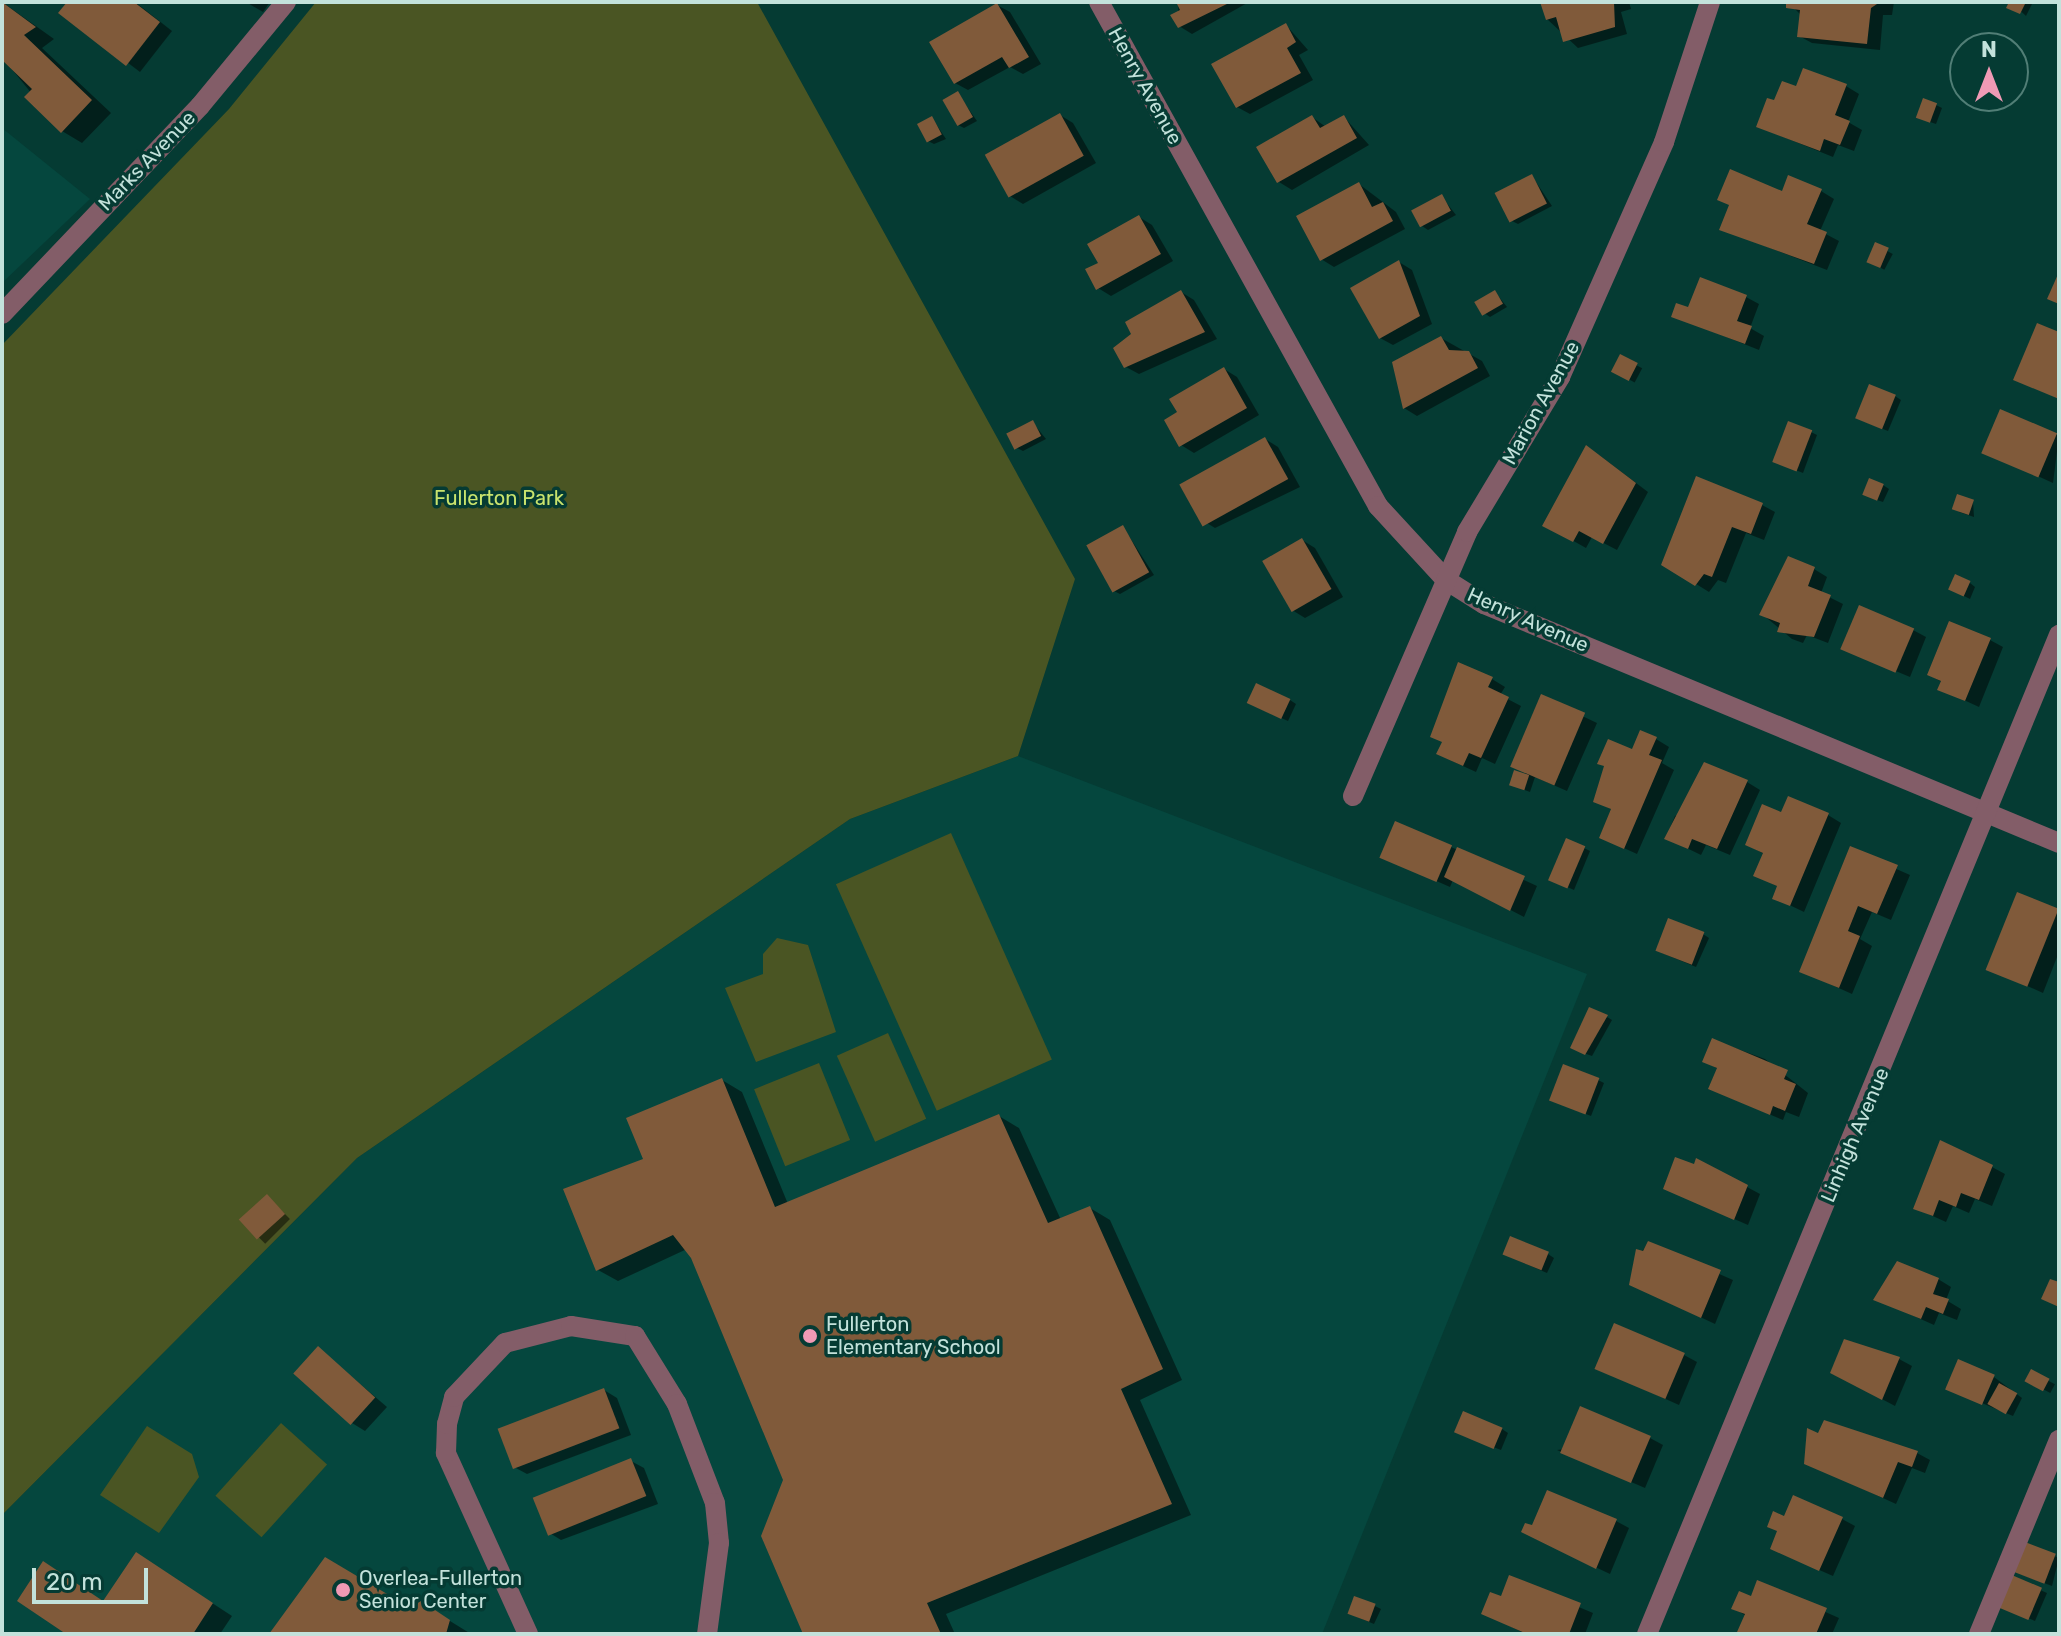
<!DOCTYPE html>
<style>
body{margin:0}
#map{position:relative;width:2061px;height:1636px;overflow:hidden;background:#053b33;font-family:Rubik,sans-serif}
div>[style]{position:absolute}
.built>*{inset:0;background:#05473e}
.green>*{inset:0;background:#4a5523;transform-origin:0 0}
.shadow>*{inset:0;background:#0007;transform-origin:0 0}
.building>*{inset:0;background:#805a3a;transform-origin:0 0}
.lane>*{height:20px;margin:-10px;padding:0 10px;transform-origin:10px;border-radius:10px;background:#835d68}
.street>*{height:20px;margin:-10px;padding:0 10px;transform-origin:10px;border-radius:10px;background:#835d68}
.dots>*{width:22px;height:22px;translate:-50% -50%;box-sizing:border-box;border:4px solid #053b33;border-radius:50%}
span{translate:-50% -50%;white-space:nowrap;text-align:center;line-height:1.15;-webkit-text-stroke:7px #053b33;paint-order:stroke}
.street-label{font-size:20px;color:#c3e2db}
.park-label{font-size:20px;color:#c9e36d}
.poi-label{font-size:20px;color:#c3e2db}
.left{translate:0 -50%;text-align:left}
.frame{position:absolute;inset:0;border:4px solid #c3e2db;pointer-events:none}
.north{position:absolute;left:1949px;top:32px;width:80px;height:80px;box-sizing:border-box;background:#053b33;border:2px solid #517e76;border-radius:50%;rotate:0deg;font-size:22px;font-weight:700;line-height:32px;text-align:center;color:#c3e2db}
.north::after{content:'';display:block;margin:auto;width:28px;height:36px;background:#f09ab5;clip-path:polygon(50% 0,100% 100%,50% 72%,0 100%)}
.scale{position:absolute;left:32px;top:1568px;width:116px;height:36px;box-sizing:border-box;border:4px solid #c3e2db;border-top:0;padding-left:10px;font-size:24px;line-height:28px;white-space:nowrap;color:#c3e2db;-webkit-text-stroke:6px #053b33;paint-order:stroke}
</style>
<div id="map">
<div class="built">
<i style="clip-path:polygon(2px 128px,90px 199px,2px 283px)"></i>
<i style="clip-path:polygon(1018px 756px,1587px 974px,1322px 1634px,2px 1634px,2px 1515px,357px 1158px,850px 819px)"></i>
</div>
<div class="green">
<i style="clip-path:polygon(316px 2px,757px 2px,1075px 579px,1018px 756px,850px 819px,357px 1158px,2px 1515px,2px 345px,229px 109px)"></i>
<i style="left:951px;top:833px;width:248px;height:126px;rotate:66deg"></i>
<i style="clip-path:polygon(777px 938px,808px 945px,836px 1032px,756px 1062px,725px 988px,763px 974px,763px 954px)"></i>
<i style="left:888px;top:1033px;width:94px;height:56px;rotate:66deg"></i>
<i style="left:819px;top:1063px;width:83px;height:70px;rotate:68deg"></i>
<i style="left:281px;top:1423px;width:62px;height:98px;rotate:42deg"></i>
<i style="clip-path:polygon(147px 1426px,192px 1454px,199px 1477px,159px 1533px,100px 1495px)"></i>
</div>
<div class="shadow">
<i style="clip-path:polygon(2px 2px,54px 39px,42px 48px,111px 113px,82px 143px,62px 131px,2px 57px)"></i>
<i style="clip-path:polygon(70px 2px,135px 2px,172px 31px,140px 72px,61px 12px)"></i>
<i style="clip-path:polygon(246px 2px,270px 2px,263px 12px)"></i>
<i style="clip-path:polygon(1178px 2px,1249px 2px,1192px 34px,1179px 26px)"></i>
<i style="clip-path:polygon(1543px 2px,1629px 2px,1631px 9px,1621px 12px,1627px 34px,1578px 48px,1547px 19px)"></i>
<i style="clip-path:polygon(1788px 2px,1894px 2px,1892px 15px,1883px 15px,1880px 50px,1812px 43px,1799px 36px,1801px 15px)"></i>
<i style="clip-path:polygon(2011px 2px,2033px 2px,2026px 16px)"></i>
<i style="clip-path:polygon(997px 5px,1010px 12px,1041px 64px,1023px 74px,1010px 67px,968px 90px,955px 83px)"></i>
<i style="clip-path:polygon(1286px 25px,1308px 50px,1299px 55px,1313px 80px,1250px 114px,1237px 107px)"></i>
<i style="clip-path:polygon(1846px 86px,1859px 94px,1848px 122px,1862px 130px,1854px 151px,1838px 145px,1833px 157px,1759px 127px,1797px 89px)"></i>
<i style="clip-path:polygon(958px 94px,977px 121px,964px 128px,958px 125px)"></i>
<i style="clip-path:polygon(1936px 105px,1942px 108px,1936px 124px,1924px 120px)"></i>
<i style="clip-path:polygon(1060px 115px,1073px 123px,1096px 163px,1023px 204px,1010px 196px)"></i>
<i style="clip-path:polygon(1312px 117px,1326px 127px,1344px 117px,1369px 145px,1292px 190px,1279px 182px)"></i>
<i style="clip-path:polygon(932px 118px,946px 139px,934px 144px,928px 141px)"></i>
<i style="clip-path:polygon(1532px 176px,1552px 206px,1518px 224px,1512px 221px)"></i>
<i style="clip-path:polygon(1359px 184px,1396px 212px,1405px 229px,1334px 267px,1321px 259px)"></i>
<i style="clip-path:polygon(1821px 191px,1834px 199px,1820px 231px,1839px 241px,1827px 270px,1721px 229px,1783px 193px)"></i>
<i style="clip-path:polygon(1442px 197px,1456px 215px,1428px 230px,1422px 226px)"></i>
<i style="clip-path:polygon(1139px 217px,1152px 225px,1173px 261px,1111px 296px,1098px 288px,1100px 264px)"></i>
<i style="left:1876px;top:245px;width:19px;height:18px;rotate:28deg"></i>
<i style="clip-path:polygon(1399px 262px,1412px 270px,1432px 324px,1393px 345px,1380px 338px)"></i>
<i style="clip-path:polygon(1181px 292px,1194px 300px,1217px 339px,1139px 374px,1126px 367px)"></i>
<i style="clip-path:polygon(1495px 292px,1507px 307px,1490px 317px,1484px 313px)"></i>
<i style="clip-path:polygon(1746px 297px,1759px 304px,1750px 328px,1764px 336px,1759px 350px,1674px 316px)"></i>
<i style="clip-path:polygon(1441px 338px,1482px 361px,1490px 376px,1417px 416px,1404px 408px)"></i>
<i style="left:1621px;top:357px;width:24px;height:16px;rotate:28deg"></i>
<i style="clip-path:polygon(1224px 369px,1237px 377px,1259px 415px,1194px 453px,1181px 445px,1180px 413px)"></i>
<i style="clip-path:polygon(1895px 396px,1901px 400px,1888px 431px,1863px 421px)"></i>
<i style="clip-path:polygon(2001px 411px,2059px 436px,2053px 483px,1984px 452px)"></i>
<i style="clip-path:polygon(1033px 423px,1046px 439px,1023px 451px,1017px 448px)"></i>
<i style="clip-path:polygon(1811px 432px,1817px 435px,1803px 473px,1781px 464px)"></i>
<i style="clip-path:polygon(1265px 439px,1278px 447px,1300px 487px,1215px 528px,1202px 520px)"></i>
<i style="clip-path:polygon(1599px 455px,1648px 492px,1617px 550px,1592px 537px,1586px 548px,1545px 525px)"></i>
<i style="clip-path:polygon(1883px 485px,1889px 489px,1883px 502px,1871px 498px)"></i>
<i style="clip-path:polygon(1973px 501px,1974px 517px,1959px 512px)"></i>
<i style="clip-path:polygon(1762px 505px,1775px 512px,1764px 540px,1746px 533px,1726px 583px,1718px 580px,1709px 592px,1664px 564px)"></i>
<i style="clip-path:polygon(1123px 527px,1154px 575px,1120px 594px,1114px 591px)"></i>
<i style="clip-path:polygon(1302px 540px,1315px 548px,1343px 597px,1305px 618px,1292px 610px)"></i>
<i style="clip-path:polygon(1814px 569px,1827px 577px,1821px 593px,1843px 604px,1828px 643px,1807px 635px,1803px 643px,1792px 639px,1762px 614px)"></i>
<i style="clip-path:polygon(1970px 583px,1975px 587px,1970px 599px,1950px 589px)"></i>
<i style="clip-path:polygon(1913px 630px,1926px 637px,1910px 677px,1843px 649px)"></i>
<i style="clip-path:polygon(1990px 640px,2003px 647px,1979px 707px,1940px 689px,1942px 682px,1929px 675px)"></i>
<i style="clip-path:polygon(1492px 679px,1505px 687px,1500px 695px,1521px 706px,1495px 764px,1482px 758px,1476px 772px,1452px 761px)"></i>
<i style="clip-path:polygon(1542px 697px,1597px 723px,1567px 791px,1535px 777px,1530px 792px,1517px 787px,1528px 775px,1512px 765px)"></i>
<i style="clip-path:polygon(1290px 700px,1296px 704px,1288px 721px,1254px 706px)"></i>
<i style="clip-path:polygon(1656px 739px,1669px 747px,1662px 763px,1674px 770px,1637px 854px,1615px 844px,1613px 810px,1595px 801px,1633px 751px)"></i>
<i style="clip-path:polygon(1747px 782px,1760px 790px,1730px 855px,1706px 845px,1701px 855px,1666px 838px,1675px 816px)"></i>
<i style="clip-path:polygon(1782px 815px,1828px 815px,1841px 823px,1804px 912px,1775px 898px,1779px 887px,1755px 875px,1764px 854px,1748px 845px)"></i>
<i style="clip-path:polygon(1451px 847px,1537px 886px,1524px 917px,1453px 880px,1450px 887px,1382px 857px)"></i>
<i style="clip-path:polygon(1584px 848px,1590px 851px,1574px 890px,1556px 882px)"></i>
<i style="clip-path:polygon(1851px 849px,1910px 875px,1891px 920px,1872px 912px,1860px 939px,1872px 946px,1852px 994px,1801px 971px)"></i>
<i style="clip-path:polygon(2018px 895px,2059px 912px,2059px 952px,2043px 993px,1989px 969px)"></i>
<i style="clip-path:polygon(1703px 934px,1709px 938px,1696px 967px,1662px 953px)"></i>
<i style="clip-path:polygon(1607px 1017px,1612px 1020px,1592px 1056px,1578px 1051px)"></i>
<i style="clip-path:polygon(1713px 1040px,1765px 1059px,1808px 1093px,1799px 1117px,1786px 1112px,1783px 1120px,1710px 1089px,1718px 1069px,1705px 1061px)"></i>
<i style="clip-path:polygon(722px 1080px,742px 1092px,788px 1204px,999px 1116px,1019px 1128px,1061px 1220px,1090px 1208px,1110px 1220px,1182px 1380px,1140px 1400px,1191px 1515px,946px 1614px,955px 1634px,805px 1634px,785px 1480px,693px 1257px,687px 1249px,618px 1281px,598px 1270px,646px 1160px)"></i>
<i style="clip-path:polygon(1598px 1080px,1604px 1083px,1591px 1116px,1556px 1102px)"></i>
<i style="clip-path:polygon(1992px 1167px,2005px 1174px,1992px 1206px,1975px 1199px,1969px 1213px,1953px 1206px,1946px 1222px,1915px 1208px)"></i>
<i style="clip-path:polygon(1747px 1187px,1760px 1194px,1748px 1225px,1679px 1195px)"></i>
<i style="left:268px;top:1197px;width:31px;height:35px;rotate:45deg"></i>
<i style="clip-path:polygon(1648px 1243px,1733px 1280px,1715px 1324px,1645px 1291px,1633px 1264px)"></i>
<i style="clip-path:polygon(1548px 1254px,1554px 1258px,1547px 1273px,1510px 1257px)"></i>
<i style="clip-path:polygon(1938px 1279px,1951px 1287px,1946px 1300px,1961px 1309px,1957px 1320px,1939px 1313px,1934px 1325px,1876px 1299px)"></i>
<i style="clip-path:polygon(318px 1348px,387px 1407px,365px 1431px,352px 1423px)"></i>
<i style="clip-path:polygon(1684px 1355px,1697px 1362px,1679px 1405px,1601px 1370px)"></i>
<i style="clip-path:polygon(1899px 1359px,1912px 1366px,1895px 1406px,1846px 1380px)"></i>
<i style="left:2032px;top:1372px;width:26px;height:10px;rotate:28deg"></i>
<i style="clip-path:polygon(1994px 1377px,2022px 1398px,2013px 1416px,1953px 1391px)"></i>
<i style="clip-path:polygon(604px 1390px,617px 1398px,631px 1435px,527px 1474px,514px 1467px)"></i>
<i style="clip-path:polygon(1502px 1429px,1508px 1433px,1501px 1450px,1462px 1435px)"></i>
<i style="clip-path:polygon(1808px 1431px,1917px 1453px,1930px 1460px,1925px 1473px,1912px 1468px,1896px 1504px,1806px 1463px)"></i>
<i style="clip-path:polygon(1650px 1438px,1663px 1445px,1645px 1488px,1557px 1450px)"></i>
<i style="clip-path:polygon(631px 1461px,644px 1468px,658px 1504px,561px 1540px,548px 1532px)"></i>
<i style="clip-path:polygon(1785px 1518px,1842px 1519px,1855px 1526px,1833px 1576px,1785px 1555px)"></i>
<i style="clip-path:polygon(1616px 1521px,1629px 1528px,1610px 1574px,1536px 1539px)"></i>
<i style="clip-path:polygon(2027px 1545px,2059px 1558px,2052px 1586px,2023px 1575px)"></i>
<i style="clip-path:polygon(157px 1567px,232px 1616px,220px 1634px,70px 1634px)"></i>
<i style="clip-path:polygon(2008px 1576px,2047px 1593px,2035px 1621px,2002px 1607px)"></i>
<i style="clip-path:polygon(1510px 1578px,1593px 1613px,1585px 1634px,1526px 1634px,1483px 1613px,1502px 1599px)"></i>
<i style="clip-path:polygon(1758px 1582px,1839px 1618px,1832px 1634px,1740px 1631px,1746px 1616px,1734px 1608px,1752px 1599px)"></i>
<i style="clip-path:polygon(421px 1603px,471px 1634px,272px 1634px,415px 1612px)"></i>
<i style="clip-path:polygon(1375px 1606px,1381px 1609px,1374px 1624px,1355px 1616px)"></i>
</div>
<div class="building">
<i style="clip-path:polygon(2px 2px,36px 27px,24px 35px,92px 100px,61px 133px,24px 97px,32px 89px,2px 60px)"></i>
<i style="clip-path:polygon(67px 2px,134px 2px,160px 22px,126px 66px,58px 13px)"></i>
<i style="clip-path:polygon(1176px 2px,1231px 2px,1178px 28px,1170px 15px,1180px 10px)"></i>
<i style="clip-path:polygon(1540px 2px,1614px 2px,1615px 27px,1563px 42px,1556px 17px,1546px 20px)"></i>
<i style="clip-path:polygon(1786px 2px,1880px 2px,1871px 8px,1867px 44px,1797px 37px,1800px 10px,1786px 8px)"></i>
<i style="clip-path:polygon(2009px 2px,2026px 2px,2020px 14px,2006px 8px)"></i>
<i style="clip-path:polygon(997px 3px,1029px 57px,1009px 68px,1002px 57px,954px 84px,929px 42px)"></i>
<i style="clip-path:polygon(1286px 23px,1296px 42px,1287px 48px,1301px 73px,1236px 108px,1211px 64px)"></i>
<i style="clip-path:polygon(1803px 68px,1847px 84px,1835px 115px,1850px 121px,1840px 145px,1824px 139px,1820px 151px,1756px 127px,1767px 98px,1774px 100px,1782px 81px,1796px 86px)"></i>
<i style="left:958px;top:91px;width:30px;height:18px;rotate:60deg"></i>
<i style="left:1923px;top:98px;width:15px;height:21px;rotate:20deg"></i>
<i style="left:1060px;top:113px;width:49px;height:86px;rotate:61deg"></i>
<i style="clip-path:polygon(1312px 115px,1320px 128px,1344px 115px,1357px 138px,1277px 183px,1256px 147px)"></i>
<i style="left:932px;top:116px;width:21px;height:17px;rotate:62deg"></i>
<i style="clip-path:polygon(1730px 169px,1782px 191px,1788px 175px,1822px 189px,1807px 224px,1827px 232px,1814px 264px,1719px 230px,1729px 205px,1717px 200px)"></i>
<i style="left:1532px;top:174px;width:33px;height:42px;rotate:63deg"></i>
<i style="clip-path:polygon(1359px 182px,1372px 207px,1383px 202px,1393px 221px,1320px 261px,1296px 216px)"></i>
<i style="left:1442px;top:194px;width:19px;height:35px;rotate:62deg"></i>
<i style="clip-path:polygon(1139px 215px,1161px 254px,1096px 290px,1085px 269px,1098px 263px,1087px 244px)"></i>
<i style="left:1875px;top:242px;width:15px;height:22px;rotate:23deg"></i>
<i style="clip-path:polygon(1399px 260px,1420px 316px,1379px 339px,1350px 288px)"></i>
<i style="clip-path:polygon(2059px 272px,2059px 304px,2047px 299px)"></i>
<i style="clip-path:polygon(1700px 277px,1747px 295px,1737px 321px,1752px 326px,1745px 344px,1671px 317px,1676px 303px,1688px 307px)"></i>
<i style="clip-path:polygon(1181px 290px,1205px 332px,1124px 368px,1113px 348px,1131px 334px,1125px 322px)"></i>
<i style="left:1495px;top:290px;width:16px;height:24px;rotate:60deg"></i>
<i style="clip-path:polygon(2037px 323px,2059px 332px,2059px 399px,2013px 380px)"></i>
<i style="clip-path:polygon(1441px 336px,1449px 350px,1469px 351px,1478px 368px,1403px 409px,1392px 362px)"></i>
<i style="left:1620px;top:354px;width:20px;height:20px;rotate:27deg"></i>
<i style="clip-path:polygon(1224px 367px,1247px 408px,1179px 447px,1164px 420px,1177px 412px,1169px 399px)"></i>
<i style="left:1869px;top:384px;width:29px;height:37px;rotate:22deg"></i>
<i style="left:2000px;top:409px;width:62px;height:48px;rotate:23deg"></i>
<i style="left:1033px;top:420px;width:18px;height:30px;rotate:63deg"></i>
<i style="left:1788px;top:421px;width:26px;height:44px;rotate:21deg"></i>
<i style="left:1265px;top:437px;width:48px;height:98px;rotate:61deg"></i>
<i style="clip-path:polygon(1586px 445px,1636px 483px,1603px 544px,1579px 531px,1573px 542px,1542px 526px)"></i>
<i style="clip-path:polygon(1696px 476px,1763px 503px,1751px 534px,1732px 527px,1712px 577px,1704px 574px,1695px 586px,1661px 565px)"></i>
<i style="left:1869px;top:478px;width:16px;height:18px;rotate:22deg"></i>
<i style="left:1957px;top:494px;width:18px;height:16px;rotate:19deg"></i>
<i style="left:1123px;top:525px;width:54px;height:42px;rotate:61deg"></i>
<i style="left:1302px;top:538px;width:59px;height:46px;rotate:60deg"></i>
<i style="clip-path:polygon(1788px 556px,1815px 567px,1808px 586px,1831px 595px,1814px 637px,1777px 632px,1780px 623px,1759px 615px)"></i>
<i style="left:1955px;top:574px;width:17px;height:17px;rotate:24deg"></i>
<i style="left:1859px;top:605px;width:60px;height:48px;rotate:23deg"></i>
<i style="clip-path:polygon(1949px 621px,1991px 638px,1965px 701px,1937px 690px,1941px 681px,1927px 675px)"></i>
<i style="clip-path:polygon(1458px 662px,1493px 677px,1488px 687px,1509px 697px,1481px 758px,1469px 753px,1463px 766px,1436px 754px,1442px 742px,1430px 737px)"></i>
<i style="left:1256px;top:683px;width:38px;height:22px;rotate:25deg"></i>
<i style="left:1541px;top:694px;width:48px;height:79px;rotate:23deg"></i>
<i style="clip-path:polygon(1640px 730px,1657px 737px,1649px 755px,1662px 760px,1624px 849px,1599px 838px,1611px 809px,1593px 802px,1604px 766px,1597px 764px,1608px 739px,1632px 749px)"></i>
<i style="clip-path:polygon(1704px 762px,1748px 780px,1717px 849px,1692px 839px,1688px 849px,1664px 839px)"></i>
<i style="left:1514px;top:770px;width:16px;height:16px;rotate:18deg"></i>
<i style="clip-path:polygon(1788px 796px,1829px 813px,1790px 906px,1772px 899px,1777px 886px,1753px 876px,1763px 853px,1745px 845px,1762px 804px,1781px 812px)"></i>
<i style="left:1395px;top:821px;width:62px;height:40px;rotate:23deg"></i>
<i style="left:1566px;top:838px;width:21px;height:46px;rotate:23deg"></i>
<i style="clip-path:polygon(1850px 846px,1898px 865px,1877px 914px,1858px 906px,1848px 931px,1860px 936px,1839px 988px,1799px 972px)"></i>
<i style="clip-path:polygon(1457px 847px,1525px 876px,1510px 911px,1444px 877px)"></i>
<i style="left:2017px;top:892px;width:45px;height:84px;rotate:22deg"></i>
<i style="left:1668px;top:918px;width:39px;height:35px;rotate:21deg"></i>
<i style="clip-path:polygon(1589px 1007px,1608px 1015px,1585px 1055px,1570px 1048px)"></i>
<i style="clip-path:polygon(1712px 1038px,1788px 1070px,1784px 1079px,1796px 1084px,1785px 1111px,1773px 1106px,1770px 1115px,1708px 1089px,1717px 1068px,1702px 1062px)"></i>
<i style="left:1563px;top:1064px;width:39px;height:39px;rotate:21deg"></i>
<i style="clip-path:polygon(722px 1078px,775px 1207px,999px 1114px,1048px 1223px,1090px 1206px,1163px 1369px,1121px 1389px,1172px 1504px,927px 1603px,941px 1634px,803px 1634px,761px 1536px,783px 1480px,691px 1258px,673px 1235px,596px 1271px,563px 1189px,643px 1159px,626px 1118px)"></i>
<i style="clip-path:polygon(1940px 1140px,1993px 1165px,1979px 1200px,1961px 1193px,1956px 1207px,1939px 1200px,1933px 1216px,1913px 1209px)"></i>
<i style="clip-path:polygon(1675px 1157px,1694px 1164px,1696px 1158px,1748px 1185px,1734px 1220px,1663px 1189px)"></i>
<i style="left:267px;top:1194px;width:27px;height:38px;rotate:48deg"></i>
<i style="left:1510px;top:1236px;width:42px;height:20px;rotate:22deg"></i>
<i style="clip-path:polygon(1648px 1241px,1721px 1270px,1701px 1318px,1629px 1285px,1636px 1249px,1643px 1251px)"></i>
<i style="clip-path:polygon(1897px 1261px,1939px 1278px,1933px 1294px,1949px 1299px,1943px 1314px,1926px 1307px,1921px 1319px,1873px 1300px)"></i>
<i style="clip-path:polygon(2050px 1279px,2059px 1282px,2059px 1307px,2041px 1299px)"></i>
<i style="left:1614px;top:1323px;width:77px;height:50px;rotate:23deg"></i>
<i style="clip-path:polygon(1844px 1339px,1900px 1357px,1882px 1400px,1830px 1373px)"></i>
<i style="left:318px;top:1346px;width:77px;height:37px;rotate:42deg"></i>
<i style="left:1958px;top:1359px;width:40px;height:33px;rotate:23deg"></i>
<i style="left:2031px;top:1369px;width:21px;height:14px;rotate:28deg"></i>
<i style="left:1999px;top:1383px;width:21px;height:24px;rotate:29deg"></i>
<i style="left:604px;top:1388px;width:43px;height:114px;rotate:69deg"></i>
<i style="left:1580px;top:1406px;width:77px;height:51px;rotate:23deg"></i>
<i style="left:1463px;top:1411px;width:43px;height:23px;rotate:23deg"></i>
<i style="clip-path:polygon(1824px 1420px,1918px 1451px,1912px 1467px,1898px 1462px,1883px 1498px,1804px 1464px,1807px 1428px,1818px 1433px)"></i>
<i style="left:631px;top:1458px;width:41px;height:106px;rotate:68deg"></i>
<i style="clip-path:polygon(1547px 1490px,1617px 1519px,1596px 1569px,1521px 1532px,1525px 1523px,1532px 1525px)"></i>
<i style="clip-path:polygon(1793px 1495px,1843px 1517px,1819px 1571px,1770px 1549px,1777px 1531px,1767px 1527px,1773px 1511px,1784px 1516px)"></i>
<i style="left:2025px;top:1542px;width:33px;height:32px;rotate:21deg"></i>
<i style="clip-path:polygon(136px 1552px,213px 1603px,193px 1634px,66px 1634px,17px 1601px,43px 1561px,103px 1601px)"></i>
<i style="clip-path:polygon(325px 1557px,414px 1610px,420px 1600px,450px 1620px,446px 1634px,269px 1634px)"></i>
<i style="left:2007px;top:1573px;width:38px;height:35px;rotate:23deg"></i>
<i style="clip-path:polygon(1509px 1575px,1581px 1603px,1569px 1634px,1527px 1634px,1481px 1614px,1490px 1592px,1501px 1596px)"></i>
<i style="clip-path:polygon(1757px 1580px,1827px 1608px,1816px 1634px,1737px 1632px,1745px 1614px,1731px 1609px,1739px 1591px,1751px 1596px)"></i>
<i style="left:1354px;top:1596px;width:23px;height:19px;rotate:20deg"></i>
</div>
<div class="lane">
<i style="left:2px;top:314px;width:287px;rotate:-46.4deg"></i>
<i style="left:200px;top:106px;width:135px;rotate:-50.4deg"></i>
<i style="left:528px;top:1634px;width:199px;rotate:-114.4deg"></i>
<i style="left:446px;top:1453px;width:29px;rotate:-88deg"></i>
<i style="left:447px;top:1424px;width:28px;rotate:-75deg"></i>
<i style="left:454px;top:1397px;width:74px;rotate:-46.6deg"></i>
<i style="left:505px;top:1343px;width:68px;rotate:-14.4deg"></i>
<i style="left:571px;top:1326px;width:65px;rotate:8.9deg"></i>
<i style="left:635px;top:1336px;width:80px;rotate:58.3deg"></i>
<i style="left:677px;top:1404px;width:106px;rotate:69deg"></i>
<i style="left:715px;top:1503px;width:40px;rotate:84.3deg"></i>
<i style="left:719px;top:1543px;width:92px;rotate:97.5deg"></i>
<i style="left:1979px;top:1634px;width:210px;rotate:-67.6deg"></i>
</div>
<div class="street">
<i style="left:1099px;top:2px;width:576px;rotate:61.03deg"></i>
<i style="left:1378px;top:506px;width:100px;rotate:47.4deg"></i>
<i style="left:1446px;top:580px;width:45px;rotate:32.3deg"></i>
<i style="left:1484px;top:604px;width:623px;rotate:22.57deg"></i>
<i style="left:1353px;top:796px;width:288px;rotate:-66.6deg"></i>
<i style="left:1467px;top:532px;width:181px;rotate:-59deg"></i>
<i style="left:1560px;top:377px;width:257px;rotate:-66.1deg"></i>
<i style="left:1664px;top:142px;width:147px;rotate:-71.8deg"></i>
<i style="left:1647px;top:1634px;width:1081px;rotate:-67.59deg"></i>
</div>
<div class="dots">
<i style="left:810px;top:1336px;background:#f09ab5"></i>
<i style="left:343px;top:1590px;background:#f09ab5"></i>
</div>
<div class="street-label">
<span style="left:1145px;top:86px;rotate:61deg">Henry Avenue</span>
<span style="left:147px;top:161px;rotate:-46deg">Marks Avenue</span>
<span style="left:1541px;top:403px;rotate:-61deg">Marion Avenue</span>
<span style="left:1528px;top:620px;rotate:24deg">Henry Avenue</span>
<span style="left:1855px;top:1135px;rotate:-67deg">Linhigh Avenue</span>
</div>
<div class="park-label">
<span style="left:499px;top:498px">Fullerton Park</span>
</div>
<div class="poi-label">
<span class="left" style="left:826px;top:1336px">Fullerton<br>Elementary School</span>
<span class="left" style="left:359px;top:1590px">Overlea-Fullerton<br>Senior Center</span>
</div>
<div class="frame"></div>
<div class="north">N</div>
<div class="scale">20 m</div>
</div>
